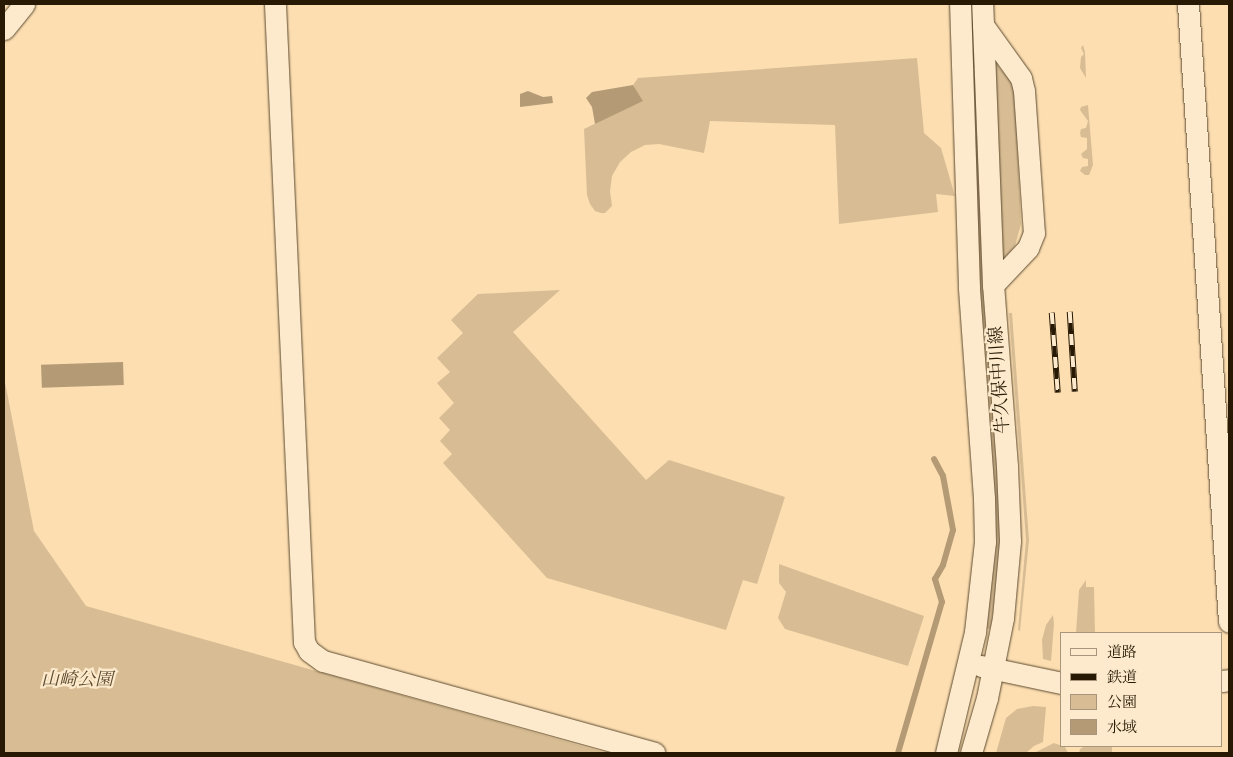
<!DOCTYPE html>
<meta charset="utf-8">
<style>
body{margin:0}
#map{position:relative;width:1233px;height:757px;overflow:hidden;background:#fcdeb1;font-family:"Old Standard TT","Noto Serif JP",serif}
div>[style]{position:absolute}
.green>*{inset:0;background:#d8bd94}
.water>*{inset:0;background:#b49b76;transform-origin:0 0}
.stream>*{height:6px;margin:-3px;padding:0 3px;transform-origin:3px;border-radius:3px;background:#b49b76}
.roads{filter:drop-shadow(0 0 1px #5c4a2f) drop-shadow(0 0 1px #5c4a2f)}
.minor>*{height:21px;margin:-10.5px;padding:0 10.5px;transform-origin:10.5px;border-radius:10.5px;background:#fdeacc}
.rail>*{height:5.5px;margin-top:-2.75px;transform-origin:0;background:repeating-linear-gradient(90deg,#fdeacc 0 11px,#271904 0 22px);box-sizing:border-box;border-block:1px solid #271904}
span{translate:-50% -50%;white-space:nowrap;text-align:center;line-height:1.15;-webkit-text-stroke:4.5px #fdeacc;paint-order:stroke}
.street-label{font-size:18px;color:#271904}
.park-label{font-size:18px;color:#5c4a2f;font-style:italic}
.frame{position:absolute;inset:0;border:5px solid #271904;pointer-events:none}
.legend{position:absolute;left:1060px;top:632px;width:162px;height:115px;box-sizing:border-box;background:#fdeacc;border:1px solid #a7967c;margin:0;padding:6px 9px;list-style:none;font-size:15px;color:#271904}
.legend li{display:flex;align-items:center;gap:10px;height:25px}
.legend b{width:25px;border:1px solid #a7967c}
</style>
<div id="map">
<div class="green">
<i style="clip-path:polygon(1083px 45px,1085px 52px,1086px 78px,1080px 68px,1081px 57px,1084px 54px,1081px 48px)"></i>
<i style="clip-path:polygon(917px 58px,924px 133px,941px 148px,955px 196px,936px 194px,938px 212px,839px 224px,835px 125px,710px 121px,704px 153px,659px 144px,645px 145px,631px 152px,620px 162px,612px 176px,610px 191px,612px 206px,605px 213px,601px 213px,595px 211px,590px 204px,587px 195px,584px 129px,642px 101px,633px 85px,638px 78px)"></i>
<i style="clip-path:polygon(995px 62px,1009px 79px,1015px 91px,1021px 224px,1015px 246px,1001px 262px)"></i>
<i style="clip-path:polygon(1088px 105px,1093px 165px,1089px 175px,1085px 175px,1080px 171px,1082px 167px,1088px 166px,1088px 159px,1083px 158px,1081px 154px,1087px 149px,1087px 138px,1081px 137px,1080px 133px,1081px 129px,1086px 128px,1088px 121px,1080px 110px,1081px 107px)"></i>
<i style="clip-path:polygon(974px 137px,979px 137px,1001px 543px,991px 629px,984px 628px,994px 506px,979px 298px)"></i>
<i style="clip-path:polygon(560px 290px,513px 332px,646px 480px,669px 460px,785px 497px,757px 584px,743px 580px,726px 630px,547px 578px,443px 463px,452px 454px,440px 441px,450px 430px,439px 418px,454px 403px,437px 383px,450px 372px,437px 358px,463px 333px,451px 320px,478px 294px)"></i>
<i style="clip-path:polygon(1009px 313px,1012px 313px,1029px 540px,1020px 631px,1018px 630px,1026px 540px)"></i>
<i style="clip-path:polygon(4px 377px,34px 531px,86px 606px,606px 753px,4px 753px)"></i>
<i style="clip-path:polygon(779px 564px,924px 616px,908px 666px,785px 629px,778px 618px,786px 592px,779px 583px)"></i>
<i style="clip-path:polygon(1086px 580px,1086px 587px,1094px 587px,1095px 633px,1076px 633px,1079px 590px)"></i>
<i style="clip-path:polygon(1053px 615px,1054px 624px,1051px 661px,1043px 659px,1042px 640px,1046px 625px)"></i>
<i style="clip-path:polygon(1033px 706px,1046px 707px,1043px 742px,1034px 746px,1026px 753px,996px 753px,1006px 718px,1017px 709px)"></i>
<i style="clip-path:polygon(1054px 743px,1065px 747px,1068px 753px,1034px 753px)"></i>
<i style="clip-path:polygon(1085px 746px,1112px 746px,1112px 753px,1079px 753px,1080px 749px)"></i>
</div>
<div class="water">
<i style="clip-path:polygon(633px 85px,643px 101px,595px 124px,592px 107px,586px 98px,592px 92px)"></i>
<i style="clip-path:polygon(528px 91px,543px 97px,552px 96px,553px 103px,520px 107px,520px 94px)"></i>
<i style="left:123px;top:362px;width:23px;height:82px;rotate:88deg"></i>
</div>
<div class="stream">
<i style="left:898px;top:753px;width:157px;rotate:-73.8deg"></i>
<i style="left:942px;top:602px;width:24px;rotate:-107deg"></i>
<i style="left:935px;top:579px;width:16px;rotate:-60deg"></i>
<i style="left:943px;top:565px;width:36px;rotate:-74deg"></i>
<i style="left:953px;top:530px;width:55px;rotate:-100.5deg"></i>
<i style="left:943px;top:476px;width:19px;rotate:-118deg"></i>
</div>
<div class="roads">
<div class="minor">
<i style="left:275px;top:4px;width:639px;rotate:87.4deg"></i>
<i style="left:304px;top:642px;width:10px;rotate:61deg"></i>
<i style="left:309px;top:651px;width:17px;rotate:36deg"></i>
<i style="left:323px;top:661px;width:344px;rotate:15.5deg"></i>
<i style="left:1188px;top:4px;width:619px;rotate:86.2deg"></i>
<i style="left:983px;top:25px;width:65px;rotate:54.4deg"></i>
<i style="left:1021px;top:78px;width:13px;rotate:77deg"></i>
<i style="left:1024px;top:91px;width:142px;rotate:86deg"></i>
<i style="left:1034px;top:233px;width:16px;rotate:112deg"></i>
<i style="left:1028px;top:248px;width:51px;rotate:133.4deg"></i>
<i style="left:4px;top:29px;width:32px;rotate:-51deg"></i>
<i style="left:981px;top:666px;width:83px;rotate:11.9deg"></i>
<i style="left:1222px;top:681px;width:7px;rotate:-8deg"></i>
<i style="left:946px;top:753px;width:124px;rotate:-76.5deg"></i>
<i style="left:975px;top:632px;width:91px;rotate:-83.7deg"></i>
<i style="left:985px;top:542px;width:44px;rotate:-91.3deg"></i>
<i style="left:984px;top:498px;width:212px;rotate:-94.1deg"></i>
<i style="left:969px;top:287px;width:283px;rotate:-91.8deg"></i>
<i style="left:971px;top:753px;width:57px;rotate:-73.8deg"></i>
<i style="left:987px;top:698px;width:82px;rotate:-78.7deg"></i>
<i style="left:1003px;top:618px;width:77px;rotate:-84.8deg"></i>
<i style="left:1010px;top:541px;width:75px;rotate:-92.3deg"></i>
<i style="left:1007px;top:466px;width:182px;rotate:-94.4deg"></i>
<i style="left:993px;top:285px;width:281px;rotate:-92.2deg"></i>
</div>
</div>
<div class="rail">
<i style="left:1070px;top:312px;width:80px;rotate:86.4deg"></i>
<i style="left:1052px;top:313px;width:80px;rotate:85.7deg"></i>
</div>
<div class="street-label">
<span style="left:1000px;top:380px;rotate:-94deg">牛久保中川線</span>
</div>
<div class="park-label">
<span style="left:77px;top:680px">山崎公園</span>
</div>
<div class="frame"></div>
<ul class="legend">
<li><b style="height:6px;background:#fdeacc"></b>道路</li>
<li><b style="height:6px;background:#271904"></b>鉄道</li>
<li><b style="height:14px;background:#d8bd94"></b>公園</li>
<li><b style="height:14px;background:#b49b76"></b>水域</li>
</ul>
</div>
